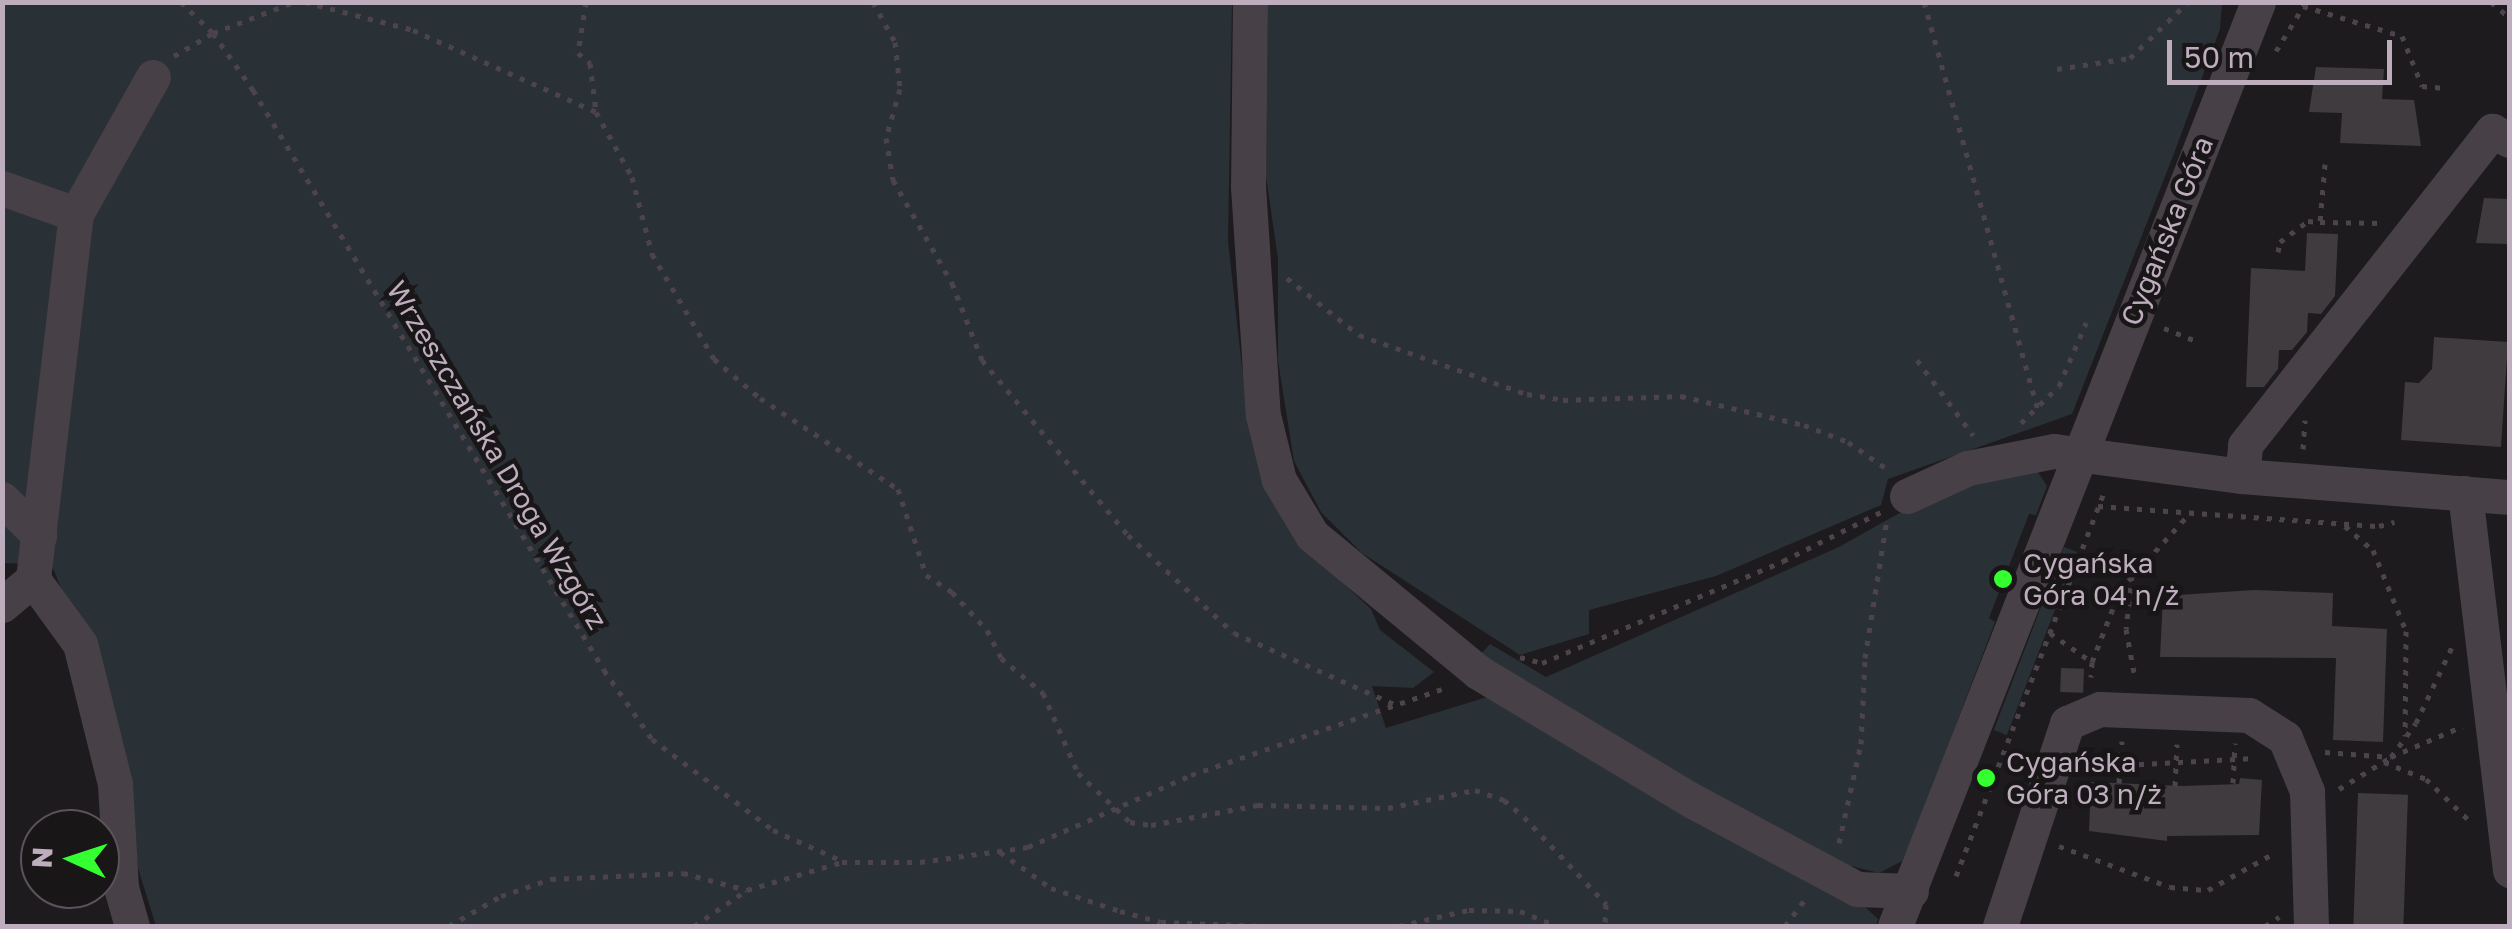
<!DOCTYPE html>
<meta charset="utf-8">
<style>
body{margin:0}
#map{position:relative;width:2512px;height:929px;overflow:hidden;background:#1d1b1d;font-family:"Golos Text",sans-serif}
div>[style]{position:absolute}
.green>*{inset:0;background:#2a3136;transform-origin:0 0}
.building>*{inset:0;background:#403b3e;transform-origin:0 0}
.path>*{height:5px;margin-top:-2.5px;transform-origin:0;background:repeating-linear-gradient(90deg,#4c434b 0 5px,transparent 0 13px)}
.minor>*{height:35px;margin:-17.5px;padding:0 17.5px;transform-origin:17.5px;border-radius:17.5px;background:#484047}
.dots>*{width:28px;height:28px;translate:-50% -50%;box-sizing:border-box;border:5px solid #191618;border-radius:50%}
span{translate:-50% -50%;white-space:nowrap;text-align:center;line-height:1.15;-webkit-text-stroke:9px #191618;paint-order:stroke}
.street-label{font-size:28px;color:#beadbd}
.poi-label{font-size:28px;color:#beadbd}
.left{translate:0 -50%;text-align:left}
.frame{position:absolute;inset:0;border:5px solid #beadbd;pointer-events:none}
.north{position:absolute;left:20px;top:809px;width:100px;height:100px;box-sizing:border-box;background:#191618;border:2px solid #5b525a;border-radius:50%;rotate:273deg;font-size:28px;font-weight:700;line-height:40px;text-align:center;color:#beadbd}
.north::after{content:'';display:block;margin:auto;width:35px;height:45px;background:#33ff31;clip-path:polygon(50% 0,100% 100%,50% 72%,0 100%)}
.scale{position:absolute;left:2167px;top:40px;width:225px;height:45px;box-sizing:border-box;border:5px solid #beadbd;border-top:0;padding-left:12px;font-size:30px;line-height:35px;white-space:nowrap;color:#beadbd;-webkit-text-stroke:8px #191618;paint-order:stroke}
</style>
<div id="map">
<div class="green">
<i style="clip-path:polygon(3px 3px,1232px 3px,1228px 241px,1242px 368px,1264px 471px,1321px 563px,1371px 609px,1380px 630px,1434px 672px,1413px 688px,1372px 686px,1386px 728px,1497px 694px,1829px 893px,1865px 907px,1878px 919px,1876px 926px,156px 926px,138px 868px,123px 742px,52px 566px,69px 216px,25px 564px,3px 563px)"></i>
<i style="clip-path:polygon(1268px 3px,2222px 3px,2220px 29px,2173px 156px,2072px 414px,1888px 479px,1881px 505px,1716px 576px,1589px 610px,1589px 634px,1520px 655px,1362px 553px,1321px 512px,1294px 461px,1278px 361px,1278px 259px,1266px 176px)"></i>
<i style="clip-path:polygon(2038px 472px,2047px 486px,2036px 515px,2029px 514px,1989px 618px,1995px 622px,1912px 840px,1902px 861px,1879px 873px,1816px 857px,1520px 685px,1482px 653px,1490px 644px,1546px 677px,1839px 547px,1969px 474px)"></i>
<i style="left:2064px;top:547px;width:14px;height:196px;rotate:21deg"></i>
</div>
<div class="building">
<i style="clip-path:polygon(2316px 67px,2384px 69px,2382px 99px,2414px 100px,2421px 146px,2340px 143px,2342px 113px,2309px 112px)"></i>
<i style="clip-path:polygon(2484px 198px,2510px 199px,2510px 244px,2476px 243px)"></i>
<i style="clip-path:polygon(2307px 233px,2338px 234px,2335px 296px,2321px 314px,2308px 313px,2307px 332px,2292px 350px,2279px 350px,2278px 369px,2264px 387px,2246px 387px,2251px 268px,2305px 271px)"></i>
<i style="clip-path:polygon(2434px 337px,2508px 342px,2501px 447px,2401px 440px,2405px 382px,2419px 383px,2432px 369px)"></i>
<i style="clip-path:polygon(2254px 590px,2333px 593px,2332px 626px,2387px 629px,2383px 742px,2333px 740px,2336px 658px,2160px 657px,2163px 596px)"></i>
<i style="left:2061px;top:668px;width:23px;height:24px;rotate:2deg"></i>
<i style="clip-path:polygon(2240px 778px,2262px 780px,2259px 835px,2167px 836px,2167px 841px,2089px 831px,2091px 782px,2182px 786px,2239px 784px)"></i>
<i style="left:2358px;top:793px;width:50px;height:133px;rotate:2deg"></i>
</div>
<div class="path">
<i style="left:181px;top:2px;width:45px;rotate:44.1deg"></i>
<i style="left:213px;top:33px;width:70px;rotate:54.9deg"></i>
<i style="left:253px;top:90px;width:678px;rotate:58.82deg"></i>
<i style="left:604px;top:670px;width:84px;rotate:55.2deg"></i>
<i style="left:652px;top:739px;width:151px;rotate:36.9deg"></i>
<i style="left:773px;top:830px;width:73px;rotate:24.1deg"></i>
<i style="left:305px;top:2px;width:112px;rotate:14.5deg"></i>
<i style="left:413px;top:30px;width:201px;rotate:24.1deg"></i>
<i style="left:596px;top:112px;width:74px;rotate:61deg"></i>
<i style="left:632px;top:177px;width:80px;rotate:75.4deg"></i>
<i style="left:652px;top:254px;width:122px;rotate:59.4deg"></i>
<i style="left:714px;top:359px;width:60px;rotate:40.3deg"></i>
<i style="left:760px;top:398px;width:165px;rotate:33.4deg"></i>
<i style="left:898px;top:489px;width:90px;rotate:72deg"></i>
<i style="left:926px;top:575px;width:31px;rotate:33deg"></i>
<i style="left:952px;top:592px;width:52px;rotate:47.4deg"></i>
<i style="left:987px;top:630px;width:31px;rotate:63deg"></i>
<i style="left:1001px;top:658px;width:55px;rotate:39.8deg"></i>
<i style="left:1043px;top:693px;width:87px;rotate:66.4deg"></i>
<i style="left:1078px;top:773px;width:71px;rotate:43.3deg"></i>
<i style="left:1130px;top:822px;width:21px;rotate:8deg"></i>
<i style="left:1151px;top:825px;width:109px;rotate:-10.6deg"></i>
<i style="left:1258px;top:805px;width:130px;rotate:1.3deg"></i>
<i style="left:1388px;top:808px;width:89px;rotate:-11.7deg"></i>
<i style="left:1475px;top:790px;width:31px;rotate:19deg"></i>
<i style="left:1504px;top:800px;width:26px;rotate:40deg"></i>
<i style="left:1524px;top:817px;width:120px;rotate:46.7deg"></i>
<i style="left:1606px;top:904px;width:22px;rotate:93deg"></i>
<i style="left:586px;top:2px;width:52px;rotate:98.9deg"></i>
<i style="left:578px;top:53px;width:16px;rotate:40deg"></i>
<i style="left:590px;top:63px;width:49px;rotate:83deg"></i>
<i style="left:873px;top:2px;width:46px;rotate:61.2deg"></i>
<i style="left:895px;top:42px;width:47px;rotate:83.9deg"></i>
<i style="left:900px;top:89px;width:51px;rotate:105.9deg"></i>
<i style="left:886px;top:138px;width:43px;rotate:80.5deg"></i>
<i style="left:893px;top:180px;width:119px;rotate:60.2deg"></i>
<i style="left:952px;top:283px;width:83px;rotate:68.7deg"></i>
<i style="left:982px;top:360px;width:228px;rotate:50.2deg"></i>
<i style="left:1128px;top:535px;width:144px;rotate:42.8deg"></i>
<i style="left:1234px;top:633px;width:180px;rotate:23.9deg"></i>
<i style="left:1924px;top:2px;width:425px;rotate:74.4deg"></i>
<i style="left:2491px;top:2px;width:25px;rotate:40deg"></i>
<i style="left:2303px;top:6px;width:103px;rotate:16.9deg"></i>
<i style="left:2402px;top:36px;width:54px;rotate:68.2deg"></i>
<i style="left:2422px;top:86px;width:23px;rotate:5deg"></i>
<i style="left:2276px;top:51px;width:57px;rotate:-58.5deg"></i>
<i style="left:174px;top:56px;width:45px;rotate:-30.5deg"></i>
<i style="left:213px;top:33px;width:87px;rotate:-20.9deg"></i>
<i style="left:2057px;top:69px;width:74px;rotate:-8.6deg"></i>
<i style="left:2130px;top:58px;width:81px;rotate:-44deg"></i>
<i style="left:2325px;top:164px;width:58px;rotate:94.9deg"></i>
<i style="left:2320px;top:222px;width:61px;rotate:0.9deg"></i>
<i style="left:2278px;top:252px;width:10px;rotate:-79deg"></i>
<i style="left:2280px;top:242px;width:35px;rotate:-37deg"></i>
<i style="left:2308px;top:221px;width:12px;rotate:5deg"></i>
<i style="left:1287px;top:278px;width:92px;rotate:38.4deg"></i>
<i style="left:1359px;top:335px;width:178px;rotate:19.4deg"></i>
<i style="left:1527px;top:394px;width:36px;rotate:9deg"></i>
<i style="left:1563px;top:400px;width:118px;rotate:-1.9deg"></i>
<i style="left:1681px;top:396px;width:126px;rotate:13.3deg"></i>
<i style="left:1804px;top:425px;width:47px;rotate:21.1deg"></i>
<i style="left:1848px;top:442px;width:51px;rotate:34.6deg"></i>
<i style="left:2164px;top:328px;width:35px;rotate:22deg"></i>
<i style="left:1917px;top:360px;width:94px;rotate:53.3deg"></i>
<i style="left:2021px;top:423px;width:53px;rotate:-44.2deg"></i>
<i style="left:2059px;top:386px;width:69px;rotate:-66.8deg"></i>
<i style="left:2303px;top:449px;width:29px;rotate:-86deg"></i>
<i style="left:2098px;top:506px;width:282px;rotate:4.1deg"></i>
<i style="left:2379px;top:526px;width:16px;rotate:-15deg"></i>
<i style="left:2345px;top:526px;width:37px;rotate:41deg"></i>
<i style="left:2373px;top:550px;width:87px;rotate:67.8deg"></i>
<i style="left:2406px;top:631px;width:105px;rotate:90.5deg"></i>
<i style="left:2132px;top:575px;width:54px;rotate:96.3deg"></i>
<i style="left:2126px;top:629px;width:50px;rotate:79.6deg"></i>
<i style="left:2050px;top:633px;width:51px;rotate:34.6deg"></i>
<i style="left:2092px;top:662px;width:15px;rotate:94deg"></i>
<i style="left:1520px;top:657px;width:23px;rotate:15deg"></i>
<i style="left:1542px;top:663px;width:262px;rotate:-22.9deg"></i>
<i style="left:1783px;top:561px;width:110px;rotate:-26.6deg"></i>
<i style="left:2092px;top:662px;width:77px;rotate:-68.7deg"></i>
<i style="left:2120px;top:590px;width:104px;rotate:-47.7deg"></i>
<i style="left:2325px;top:752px;width:66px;rotate:4.3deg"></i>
<i style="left:2391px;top:757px;width:42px;rotate:-53.7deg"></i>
<i style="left:2416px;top:723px;width:84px;rotate:-64.7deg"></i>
<i style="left:2384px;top:762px;width:45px;rotate:22deg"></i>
<i style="left:2426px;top:779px;width:65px;rotate:43.8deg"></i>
<i style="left:2087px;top:767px;width:167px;rotate:-3.1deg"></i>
<i style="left:2119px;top:783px;width:42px;rotate:-85.9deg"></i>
<i style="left:2233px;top:783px;width:40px;rotate:-87.1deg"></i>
<i style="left:2175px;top:786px;width:42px;rotate:-87.3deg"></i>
<i style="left:2339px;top:789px;width:61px;rotate:-31.6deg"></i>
<i style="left:2391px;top:757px;width:78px;rotate:-23.3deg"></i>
<i style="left:1839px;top:843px;width:101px;rotate:-77.5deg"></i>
<i style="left:1861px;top:744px;width:86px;rotate:-87.3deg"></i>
<i style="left:1865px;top:658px;width:141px;rotate:-81deg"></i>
<i style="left:2059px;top:846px;width:118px;rotate:20.3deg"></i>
<i style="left:2170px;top:887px;width:38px;rotate:5deg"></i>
<i style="left:2208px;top:890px;width:78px;rotate:-29.2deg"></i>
<i style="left:1000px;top:852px;width:62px;rotate:35.2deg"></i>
<i style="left:1051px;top:888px;width:73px;rotate:18.4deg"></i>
<i style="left:1120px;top:911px;width:42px;rotate:15deg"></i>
<i style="left:1161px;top:922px;width:104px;rotate:2.2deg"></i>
<i style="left:1956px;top:876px;width:415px;rotate:-68.9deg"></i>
<i style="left:449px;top:926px;width:60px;rotate:-30deg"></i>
<i style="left:501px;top:896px;width:53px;rotate:-18.8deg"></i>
<i style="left:551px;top:879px;width:132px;rotate:-2.6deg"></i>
<i style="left:683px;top:873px;width:66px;rotate:14.9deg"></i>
<i style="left:694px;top:926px;width:64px;rotate:-34.2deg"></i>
<i style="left:747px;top:890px;width:99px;rotate:-16.4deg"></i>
<i style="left:842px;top:862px;width:78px"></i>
<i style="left:920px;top:862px;width:109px;rotate:-7.9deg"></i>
<i style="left:1028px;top:847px;width:178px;rotate:-23.8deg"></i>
<i style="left:1191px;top:775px;width:272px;rotate:-18.9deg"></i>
<i style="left:1399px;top:926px;width:72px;rotate:-12.9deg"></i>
<i style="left:1469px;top:910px;width:51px;rotate:1.1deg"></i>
<i style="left:1520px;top:911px;width:40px;rotate:22deg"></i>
<i style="left:1785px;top:926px;width:36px;rotate:-53deg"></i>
<i style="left:2265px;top:926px;width:17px;rotate:-33deg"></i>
</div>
<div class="minor">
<i style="left:1250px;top:2px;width:184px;rotate:90.6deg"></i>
<i style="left:1248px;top:186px;width:229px;rotate:86.3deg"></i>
<i style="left:1263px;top:415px;width:67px;rotate:76.2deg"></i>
<i style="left:1279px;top:480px;width:64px;rotate:59deg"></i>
<i style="left:1312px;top:535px;width:215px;rotate:39.5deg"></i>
<i style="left:1478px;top:672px;width:251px;rotate:31deg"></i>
<i style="left:1693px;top:801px;width:186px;rotate:28.2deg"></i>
<i style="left:1857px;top:889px;width:54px;rotate:2.1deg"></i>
<i style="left:2px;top:188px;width:78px;rotate:19.4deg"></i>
<i style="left:2242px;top:476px;width:31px;rotate:-84deg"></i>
<i style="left:2245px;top:445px;width:400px;rotate:-51.8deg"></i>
<i style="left:2492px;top:131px;width:20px;rotate:27deg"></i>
<i style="left:2465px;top:493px;width:380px;rotate:83.2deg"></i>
<i style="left:1907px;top:496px;width:67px;rotate:-24.7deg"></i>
<i style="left:1968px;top:468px;width:88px;rotate:-11.2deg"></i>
<i style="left:2054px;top:451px;width:190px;rotate:7.6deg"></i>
<i style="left:2242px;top:476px;width:269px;rotate:4.5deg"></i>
<i style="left:2px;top:499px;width:52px;rotate:44.2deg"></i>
<i style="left:2px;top:605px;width:40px;rotate:-40deg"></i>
<i style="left:132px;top:926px;width:40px;rotate:-106deg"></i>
<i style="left:121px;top:888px;width:104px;rotate:-93.3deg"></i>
<i style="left:115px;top:784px;width:144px;rotate:-104deg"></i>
<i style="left:80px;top:644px;width:80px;rotate:-125.9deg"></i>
<i style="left:33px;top:579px;width:368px;rotate:-83.3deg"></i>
<i style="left:76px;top:214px;width:157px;rotate:-60.7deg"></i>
<i style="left:1895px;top:926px;width:993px;rotate:-68.55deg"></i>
<i style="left:2000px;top:926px;width:214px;rotate:-71.7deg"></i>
<i style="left:2067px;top:723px;width:36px;rotate:-23deg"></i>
<i style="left:2100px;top:709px;width:149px;rotate:2.3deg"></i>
<i style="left:2249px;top:715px;width:43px;rotate:32.6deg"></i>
<i style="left:2285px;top:738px;width:57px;rotate:67.5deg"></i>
<i style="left:2307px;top:791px;width:135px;rotate:88.3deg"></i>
</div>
<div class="dots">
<i style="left:2003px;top:579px;background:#33ff31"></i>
<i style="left:1986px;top:778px;background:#33ff31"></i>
</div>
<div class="street-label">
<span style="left:2167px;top:231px;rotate:-68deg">Cygańska Góra</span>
<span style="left:497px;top:455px;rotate:59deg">Wrzeszczańska Droga Wzgórz</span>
</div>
<div class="poi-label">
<span class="left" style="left:2023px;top:579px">Cygańska<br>Góra 04 n/ż</span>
<span class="left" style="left:2006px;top:778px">Cygańska<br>Góra 03 n/ż</span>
</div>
<div class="frame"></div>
<div class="north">N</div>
<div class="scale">50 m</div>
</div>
